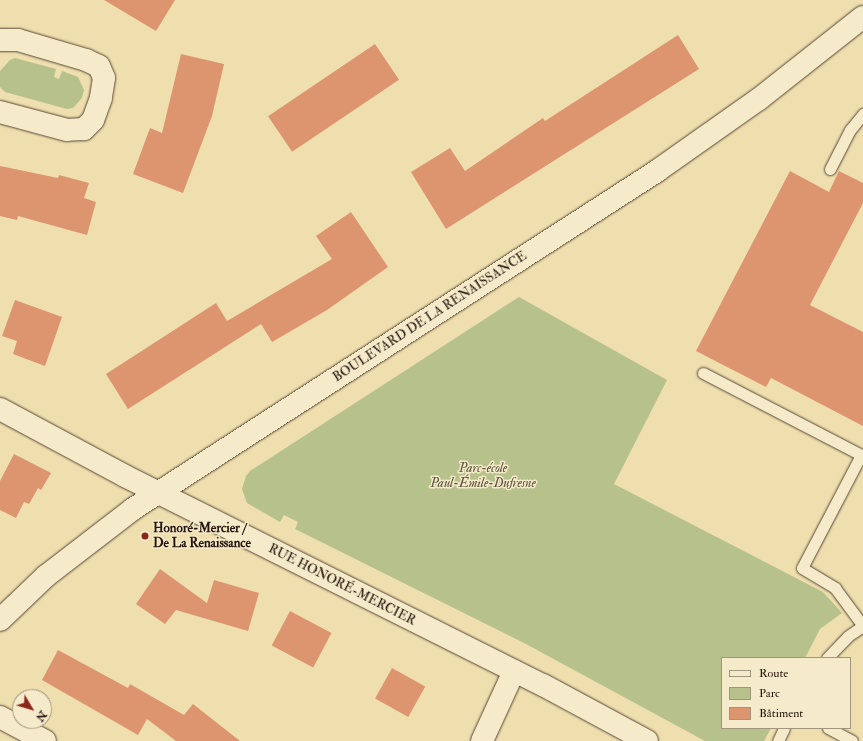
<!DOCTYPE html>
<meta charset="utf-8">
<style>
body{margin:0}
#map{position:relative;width:863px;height:741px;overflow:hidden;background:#efdeae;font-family:"IM FELL Double Pica",serif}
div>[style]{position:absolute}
.green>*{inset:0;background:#b7c18b}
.building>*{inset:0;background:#dd9570;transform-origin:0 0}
.roads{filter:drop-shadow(0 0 1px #584735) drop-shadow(0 0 1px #584735)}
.service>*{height:11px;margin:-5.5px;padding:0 5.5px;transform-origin:5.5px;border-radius:5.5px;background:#f5eaca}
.minor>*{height:22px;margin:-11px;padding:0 11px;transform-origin:11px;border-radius:11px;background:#f5eaca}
.tertiary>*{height:22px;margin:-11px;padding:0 11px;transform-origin:11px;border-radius:11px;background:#f5eaca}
.dots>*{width:11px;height:11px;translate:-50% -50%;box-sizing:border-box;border:2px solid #f5eaca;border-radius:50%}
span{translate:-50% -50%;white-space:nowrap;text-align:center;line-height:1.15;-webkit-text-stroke:3px #f5eaca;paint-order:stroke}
.street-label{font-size:13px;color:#26150d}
.park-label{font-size:13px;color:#595139;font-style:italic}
.poi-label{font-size:13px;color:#26150d;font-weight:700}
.left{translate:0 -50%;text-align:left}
.legend{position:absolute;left:721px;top:657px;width:130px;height:72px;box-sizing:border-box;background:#f5eaca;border:1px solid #a2957e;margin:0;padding:5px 7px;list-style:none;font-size:12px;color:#26150d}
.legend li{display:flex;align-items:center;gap:8px;height:20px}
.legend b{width:20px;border:1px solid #a2957e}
.north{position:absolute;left:12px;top:689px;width:40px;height:40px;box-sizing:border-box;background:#f5eaca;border:1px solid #a2957e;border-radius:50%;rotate:128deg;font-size:11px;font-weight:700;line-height:16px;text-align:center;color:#26150d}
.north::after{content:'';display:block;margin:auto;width:14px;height:18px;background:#8f2418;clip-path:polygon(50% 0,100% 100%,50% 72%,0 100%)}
</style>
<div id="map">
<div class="green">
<i style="clip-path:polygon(15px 58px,56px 69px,54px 77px,59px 79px,62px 71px,78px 77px,84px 90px,82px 98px,73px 108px,67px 109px,5px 92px,0 87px,0 71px,10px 60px)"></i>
<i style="clip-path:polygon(519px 297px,667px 380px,614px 484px,823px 592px,842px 613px,820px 629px,805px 658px,722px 658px,722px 728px,771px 728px,764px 741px,705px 741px,526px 644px,295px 529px,298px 522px,284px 515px,280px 522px,247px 503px,242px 489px,246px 476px,250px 471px)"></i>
</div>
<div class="building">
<i style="clip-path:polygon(104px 0,175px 0,156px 31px)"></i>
<i style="clip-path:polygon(678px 35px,699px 69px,446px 229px,411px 172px,450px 148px,465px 171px,543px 118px,545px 121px)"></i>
<i style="left:375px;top:44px;width:43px;height:129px;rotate:56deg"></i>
<i style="clip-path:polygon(181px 54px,224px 64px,212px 116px,183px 193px,133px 174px,150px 128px,162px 133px)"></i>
<i style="clip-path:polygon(0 166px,58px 178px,59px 175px,89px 183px,84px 198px,96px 202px,87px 235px,18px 216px,17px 220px,0 216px)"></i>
<i style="clip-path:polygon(790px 171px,829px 192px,839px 171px,863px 183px,863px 203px,810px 305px,863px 332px,863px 426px,771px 378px,766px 387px,696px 351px)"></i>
<i style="clip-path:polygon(351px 212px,388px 267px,327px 310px,272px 342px,261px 324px,128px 409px,106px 374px,216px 303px,227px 321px,332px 259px,316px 236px)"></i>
<i style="clip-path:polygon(15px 300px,62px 317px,45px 366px,13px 354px,17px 341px,2px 336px)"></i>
<i style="clip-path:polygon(14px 454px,51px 473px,41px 490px,38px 488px,29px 504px,24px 502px,16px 518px,0 510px,0 481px)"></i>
<i style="clip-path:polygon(160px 569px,207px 603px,214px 580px,259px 593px,248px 631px,176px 610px,165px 624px,136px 604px)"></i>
<i style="left:290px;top:611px;width:47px;height:39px;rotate:28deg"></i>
<i style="clip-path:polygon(58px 650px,128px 688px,130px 684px,184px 715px,193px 704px,240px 741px,176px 741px,147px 719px,138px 735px,42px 680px)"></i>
<i style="left:392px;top:668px;width:38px;height:35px;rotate:29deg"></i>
</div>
<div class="roads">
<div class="service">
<i style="left:830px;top:169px;width:44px;rotate:-62.9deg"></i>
<i style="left:850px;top:130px;width:21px;rotate:-51deg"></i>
<i style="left:703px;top:373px;width:178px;rotate:27.4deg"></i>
<i style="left:861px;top:455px;width:127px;rotate:117.6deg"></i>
<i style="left:802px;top:568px;width:39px;rotate:31deg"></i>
<i style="left:835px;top:588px;width:47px;rotate:53.6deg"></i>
<i style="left:827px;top:658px;width:30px;rotate:-46deg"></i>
<i style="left:848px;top:636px;width:18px;rotate:-34deg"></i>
<i style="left:828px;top:728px;width:27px;rotate:28deg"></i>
<i style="left:778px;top:741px;width:14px;rotate:-65deg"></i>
</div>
<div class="minor">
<i style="left:0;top:40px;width:18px"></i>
<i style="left:18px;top:40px;width:71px;rotate:16.4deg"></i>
<i style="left:86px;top:60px;width:14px;rotate:25deg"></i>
<i style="left:99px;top:66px;width:13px;rotate:67deg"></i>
<i style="left:104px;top:78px;width:20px;rotate:99deg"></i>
<i style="left:101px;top:98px;width:23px;rotate:110deg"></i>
<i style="left:93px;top:120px;width:13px;rotate:135deg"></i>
<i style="left:84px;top:129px;width:17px;rotate:177deg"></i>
<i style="left:67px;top:130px;width:69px;rotate:-165deg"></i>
<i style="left:0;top:409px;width:142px;rotate:28.2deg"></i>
<i style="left:125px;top:476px;width:467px;rotate:26.6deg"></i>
<i style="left:543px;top:685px;width:118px;rotate:28.3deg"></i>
<i style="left:0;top:717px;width:51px;rotate:28.1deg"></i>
<i style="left:482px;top:741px;width:77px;rotate:-65.4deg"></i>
</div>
<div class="tertiary">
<i style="left:0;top:620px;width:64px;rotate:-43.7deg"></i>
<i style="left:46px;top:576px;width:110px;rotate:-37.6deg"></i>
<i style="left:133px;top:509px;width:624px;rotate:-32.82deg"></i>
<i style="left:657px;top:171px;width:125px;rotate:-35.2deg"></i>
<i style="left:759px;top:99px;width:132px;rotate:-38.3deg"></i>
</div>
</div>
<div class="dots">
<i style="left:145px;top:536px;background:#8f2418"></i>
</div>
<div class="street-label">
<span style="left:430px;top:317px;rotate:-33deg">BOULEVARD DE LA RENAISSANCE</span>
<span style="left:342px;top:585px;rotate:27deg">RUE HONORÉ-MERCIER</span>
</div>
<div class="park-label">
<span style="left:483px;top:476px">Parc-école<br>Paul-Émile-Dufresne</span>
</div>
<div class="poi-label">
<span class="left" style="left:153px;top:536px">Honoré-Mercier /<br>De La Renaissance</span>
</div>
<ul class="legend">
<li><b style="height:5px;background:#f5eaca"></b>Route</li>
<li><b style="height:11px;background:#b7c18b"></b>Parc</li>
<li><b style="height:11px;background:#dd9570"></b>Bâtiment</li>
</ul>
<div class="north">N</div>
</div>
